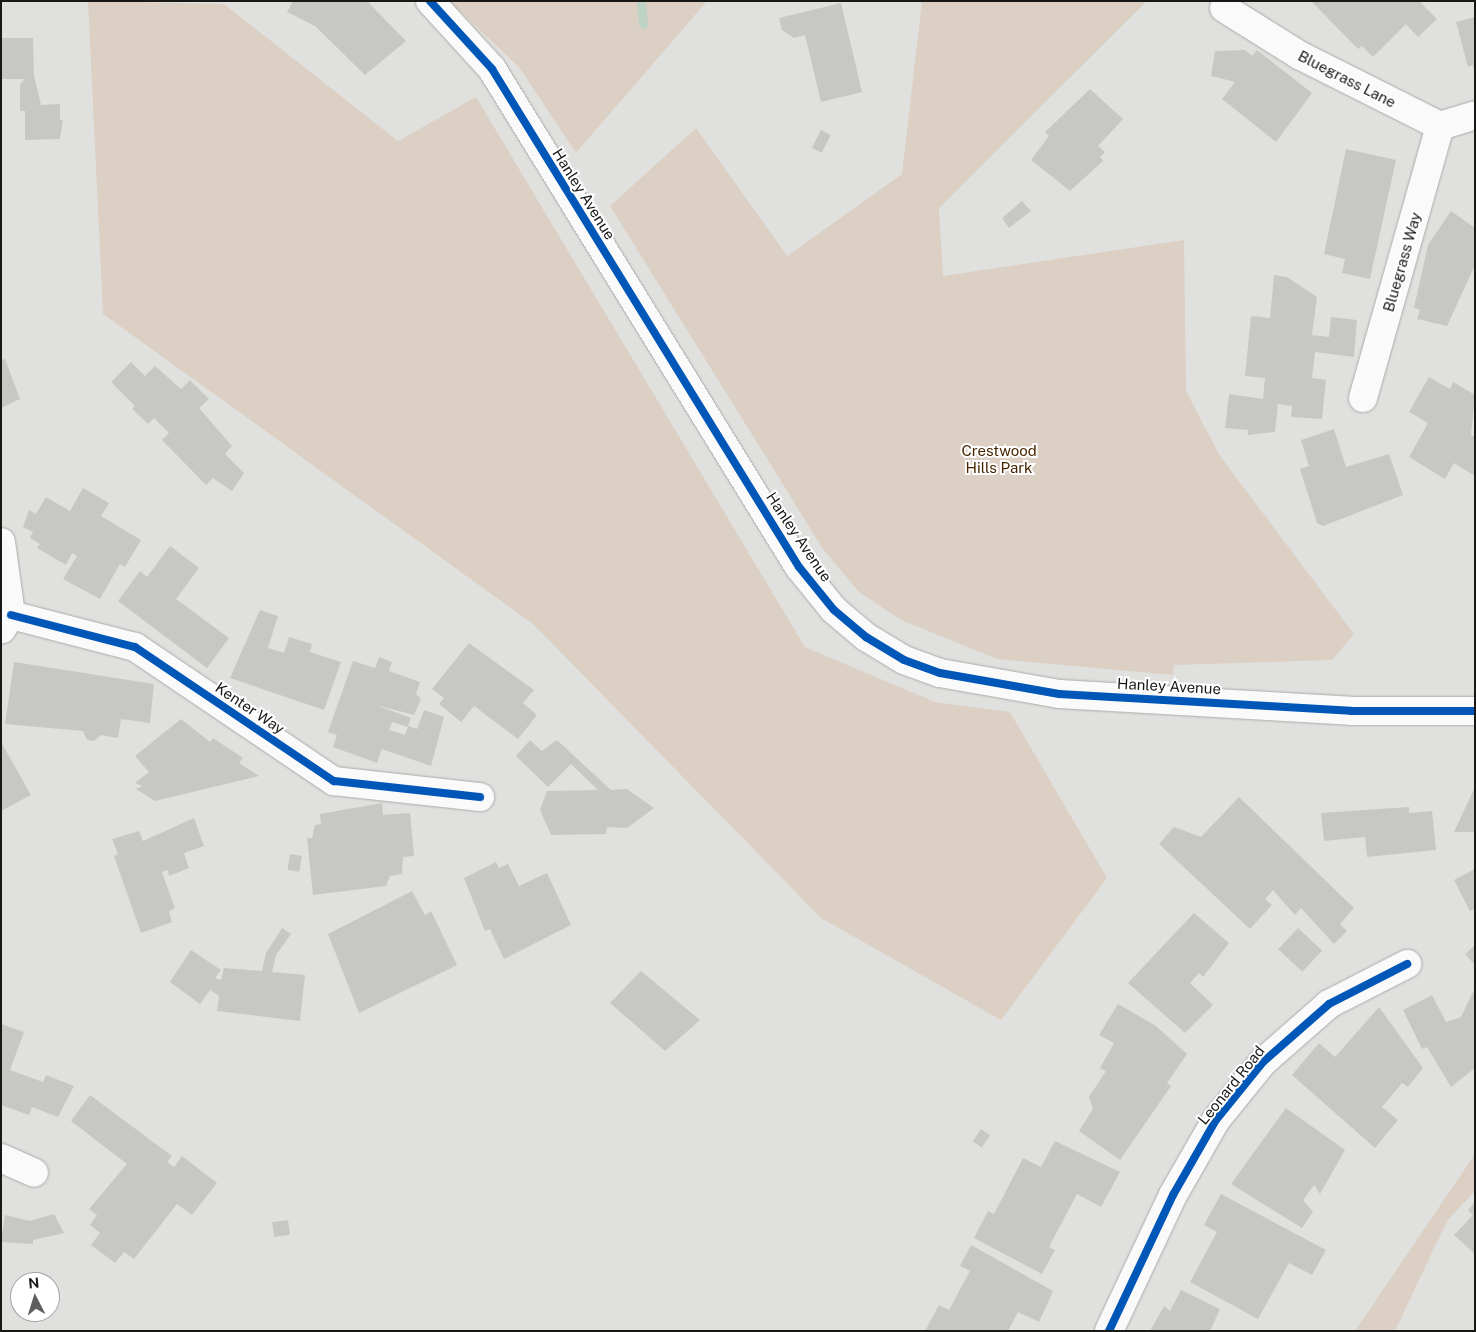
<!DOCTYPE html>
<style>
body{margin:0}
#map{position:relative;width:1476px;height:1332px;overflow:hidden;background:#e0e1de;font-family:"Public Sans",sans-serif}
div>[style]{position:absolute}
.green>*{inset:0;background:#dcd0c5}
.stream>*{height:9px;margin:-4.5px;padding:0 4.5px;transform-origin:4.5px;border-radius:4.5px;background:#bed3c6}
.building>*{inset:0;background:#c7c8c5;transform-origin:0 0}
.roads{filter:drop-shadow(0 0 1px #ababa9) drop-shadow(0 0 1px #ababa9)}
.minor>*{height:28px;margin:-14px;padding:0 14px;transform-origin:14px;border-radius:14px;background:#fafafa}
.cycleway>*{height:8px;margin:-4px;padding:0 4px;transform-origin:4px;border-radius:4px;background:#0057b8}
span{translate:-50% -50%;white-space:nowrap;text-align:center;line-height:1.15;-webkit-text-stroke:4px #fff;paint-order:stroke}
.street-label{font-size:15px;color:#181816}
.park-label{font-size:15px;color:#472700}
.frame{position:absolute;inset:0;border:2px solid #181816;pointer-events:none}
.north{position:absolute;left:10px;top:1272px;width:50px;height:50px;box-sizing:border-box;background:#fff;border:1px solid #a3a3a2;border-radius:50%;rotate:355deg;font-size:14px;font-weight:700;line-height:20px;text-align:center;color:#181816}
.north::after{content:'';display:block;margin:auto;width:18px;height:22px;background:#5e5e5c;clip-path:polygon(50% 0,100% 100%,50% 72%,0 100%)}
</style>
<div id="map">
<div class="green">
<i style="clip-path:polygon(88px 1px,224px 4px,398px 141px,476px 97px,805px 647px,935px 702px,1010px 712px,1107px 878px,1001px 1020px,821px 918px,533px 624px,103px 314px)"></i>
<i style="clip-path:polygon(449px 1px,707px 1px,576px 153px,519px 67px)"></i>
<i style="clip-path:polygon(922px 1px,1147px 1px,939px 208px,943px 276px,1184px 240px,1186px 391px,1220px 456px,1354px 634px,1332px 660px,1174px 665px,1173px 675px,997px 659px,901px 620px,859px 592px,823px 549px,610px 206px,696px 128px,787px 256px,902px 174px)"></i>
<i style="clip-path:polygon(1475px 1154px,1475px 1191px,1447px 1221px,1395px 1331px,1355px 1331px)"></i>
</div>
<div class="stream">
<i style="left:641px;top:1px;width:23px;rotate:85deg"></i>
</div>
<div class="building">
<i style="clip-path:polygon(293px 1px,367px 1px,406px 41px,365px 75px,315px 26px,287px 12px)"></i>
<i style="clip-path:polygon(1311px 1px,1419px 1px,1437px 19px,1418px 37px,1406px 24px,1373px 57px,1362px 46px,1358px 49px)"></i>
<i style="clip-path:polygon(841px 3px,862px 92px,821px 102px,805px 35px,794px 38px,782px 30px,779px 18px)"></i>
<i style="clip-path:polygon(1475px 17px,1475px 70px,1474px 70px,1473px 65px,1468px 67px,1456px 22px)"></i>
<i style="clip-path:polygon(1px 38px,33px 38px,34px 76px,41px 105px,60px 104px,60px 120px,63px 120px,60px 139px,25px 140px,25px 111px,20px 111px,20px 85px,24px 79px,1px 79px)"></i>
<i style="clip-path:polygon(1245px 50px,1252px 56px,1257px 50px,1312px 93px,1276px 142px,1222px 99px,1235px 82px,1211px 76px,1215px 51px)"></i>
<i style="clip-path:polygon(1090px 89px,1123px 119px,1098px 146px,1105px 152px,1100px 157px,1103px 161px,1070px 191px,1031px 160px,1049px 136px,1045px 132px)"></i>
<i style="left:821px;top:130px;width:11px;height:20px;rotate:27deg"></i>
<i style="clip-path:polygon(1346px 149px,1396px 160px,1370px 279px,1342px 273px,1345px 259px,1324px 254px)"></i>
<i style="clip-path:polygon(1022px 201px,1031px 211px,1009px 228px,1002px 218px)"></i>
<i style="clip-path:polygon(1451px 211px,1475px 228px,1475px 265px,1447px 326px,1417px 319px,1420px 310px,1414px 308px,1428px 245px)"></i>
<i style="clip-path:polygon(1274px 275px,1287px 277px,1317px 297px,1312px 335px,1329px 337px,1331px 317px,1357px 320px,1354px 357px,1315px 352px,1312px 378px,1326px 380px,1322px 419px,1291px 417px,1292px 406px,1278px 404px,1275px 432px,1248px 435px,1248px 430px,1225px 428px,1229px 394px,1263px 399px,1265px 378px,1245px 376px,1251px 316px,1270px 318px)"></i>
<i style="clip-path:polygon(5px 359px,20px 399px,1px 408px,1px 360px)"></i>
<i style="clip-path:polygon(131px 362px,145px 376px,155px 366px,181px 389px,190px 380px,209px 399px,199px 408px,232px 446px,225px 454px,244px 473px,232px 491px,213px 478px,206px 485px,162px 440px,169px 433px,154px 418px,148px 424px,132px 409px,135px 406px,111px 382px)"></i>
<i style="clip-path:polygon(1429px 377px,1450px 389px,1453px 382px,1475px 395px,1471px 435px,1475px 437px,1475px 476px,1454px 463px,1445px 479px,1409px 457px,1428px 423px,1409px 412px)"></i>
<i style="clip-path:polygon(1334px 429px,1346px 467px,1389px 454px,1403px 495px,1323px 526px,1317px 523px,1300px 469px,1309px 466px,1301px 440px)"></i>
<i style="clip-path:polygon(83px 488px,109px 503px,101px 516px,141px 540px,125px 567px,120px 564px,100px 599px,63px 579px,77px 556px,72px 553px,66px 565px,37px 548px,40px 544px,30px 538px,33px 532px,23px 527px,29px 510px,36px 514px,46px 497px,70px 511px)"></i>
<i style="clip-path:polygon(170px 546px,199px 568px,176px 599px,229px 638px,207px 668px,118px 601px,140px 571px,147px 577px)"></i>
<i style="clip-path:polygon(260px 610px,278px 616px,268px 648px,284px 653px,289px 637px,312px 644px,310px 652px,341px 662px,324px 710px,230px 678px)"></i>
<i style="clip-path:polygon(469px 643px,534px 690px,523px 703px,537px 715px,518px 739px,474px 706px,461px 722px,439px 704px,444px 698px,432px 689px)"></i>
<i style="clip-path:polygon(evenodd,379px 657px,392px 662px,389px 671px,420px 682px,416px 694px,421px 699px,414px 715px,376px 705px,411px 718px,408px 726px,417px 729px,424px 710px,444px 717px,431px 766px,382px 749px,377px 763px,333px 747px,337px 735px,328px 732px,353px 661px,375px 668px,379px 657px,392px 722px,408px 727px,405px 735px,389px 730px,392px 722px)"></i>
<i style="clip-path:polygon(14px 662px,154px 684px,150px 723px,121px 719px,118px 738px,101px 735px,94px 741px,87px 740px,83px 731px,5px 724px)"></i>
<i style="clip-path:polygon(181px 719px,210px 742px,213px 738px,243px 758px,239px 763px,259px 776px,155px 801px,136px 789px,142px 786px,135px 783px,149px 772px,135px 756px)"></i>
<i style="clip-path:polygon(530px 740px,542px 751px,557px 740px,611px 790px,627px 789px,654px 808px,627px 828px,607px 827px,606px 834px,551px 835px,540px 810px,547px 791px,598px 790px,571px 764px,548px 787px,516px 756px)"></i>
<i style="clip-path:polygon(1px 742px,31px 795px,1px 811px)"></i>
<i style="clip-path:polygon(1475px 787px,1475px 832px,1454px 832px)"></i>
<i style="clip-path:polygon(1239px 797px,1354px 908px,1340px 924px,1347px 931px,1334px 944px,1301px 908px,1295px 915px,1273px 890px,1265px 899px,1272px 905px,1250px 929px,1159px 844px,1174px 827px,1201px 837px)"></i>
<i style="clip-path:polygon(382px 803px,383px 815px,410px 813px,414px 856px,403px 857px,402px 874px,390px 876px,386px 886px,313px 895px,307px 838px,312px 838px,315px 825px,321px 824px,320px 814px)"></i>
<i style="clip-path:polygon(1409px 807px,1409px 813px,1432px 811px,1436px 850px,1367px 857px,1365px 837px,1324px 841px,1321px 813px)"></i>
<i style="clip-path:polygon(194px 818px,204px 846px,184px 853px,189px 868px,169px 876px,168px 870px,162px 872px,175px 908px,169px 911px,172px 922px,141px 933px,114px 856px,118px 854px,112px 839px,139px 831px,143px 841px)"></i>
<i style="left:290px;top:854px;width:12px;height:16px;rotate:9deg"></i>
<i style="clip-path:polygon(496px 862px,499px 868px,508px 864px,519px 886px,547px 873px,571px 925px,504px 959px,490px 929px,485px 931px,464px 878px)"></i>
<i style="clip-path:polygon(1475px 869px,1475px 909px,1470px 911px,1454px 880px)"></i>
<i style="clip-path:polygon(412px 891px,425px 915px,431px 911px,457px 965px,359px 1013px,328px 934px)"></i>
<i style="clip-path:polygon(1194px 913px,1229px 943px,1203px 977px,1199px 973px,1190px 983px,1213px 1005px,1185px 1033px,1128px 983px)"></i>
<i style="clip-path:polygon(282px 928px,291px 934px,276px 955px,272px 972px,305px 975px,300px 1021px,217px 1011px,219px 996px,210px 990px,200px 1004px,170px 982px,191px 950px,221px 970px,215px 978px,221px 980px,224px 968px,262px 971px,266px 953px)"></i>
<i style="left:1298px;top:928px;width:33px;height:29px;rotate:43deg"></i>
<i style="clip-path:polygon(1475px 945px,1475px 965px,1465px 954px)"></i>
<i style="clip-path:polygon(641px 971px,700px 1020px,665px 1051px,610px 1003px)"></i>
<i style="clip-path:polygon(1475px 988px,1475px 1068px,1451px 1087px,1427px 1047px,1422px 1049px,1403px 1010px,1432px 995px,1446px 1022px,1461px 1017px)"></i>
<i style="clip-path:polygon(1118px 1004px,1156px 1026px,1187px 1054px,1167px 1083px,1171px 1086px,1120px 1160px,1079px 1131px,1093px 1109px,1089px 1097px,1106px 1071px,1100px 1068px,1114px 1043px,1099px 1035px)"></i>
<i style="clip-path:polygon(1379px 1007px,1423px 1068px,1408px 1087px,1402px 1083px,1382px 1107px,1398px 1120px,1375px 1148px,1292px 1075px,1319px 1043px,1335px 1057px)"></i>
<i style="clip-path:polygon(1px 1024px,24px 1032px,10px 1070px,43px 1082px,46px 1075px,74px 1086px,58px 1117px,32px 1107px,29px 1115px,1px 1105px)"></i>
<i style="clip-path:polygon(90px 1095px,172px 1156px,167px 1162px,174px 1167px,182px 1156px,217px 1183px,192px 1215px,177px 1204px,134px 1259px,124px 1252px,115px 1263px,91px 1245px,100px 1233px,90px 1225px,97px 1215px,89px 1209px,127px 1164px,71px 1121px)"></i>
<i style="clip-path:polygon(1286px 1108px,1345px 1150px,1320px 1194px,1314px 1185px,1303px 1200px,1313px 1212px,1302px 1228px,1231px 1184px)"></i>
<i style="left:981px;top:1129px;width:11px;height:15px;rotate:34deg"></i>
<i style="clip-path:polygon(1055px 1141px,1120px 1172px,1101px 1207px,1077px 1194px,1049px 1247px,1055px 1250px,1042px 1274px,974px 1238px,988px 1211px,994px 1214px,1023px 1158px,1041px 1167px)"></i>
<i style="clip-path:polygon(1221px 1194px,1326px 1250px,1312px 1275px,1289px 1263px,1258px 1319px,1190px 1282px,1217px 1232px,1204px 1225px)"></i>
<i style="clip-path:polygon(1475px 1202px,1475px 1254px,1454px 1235px,1473px 1215px,1468px 1210px)"></i>
<i style="clip-path:polygon(54px 1214px,64px 1233px,33px 1240px,33px 1244px,1px 1242px,5px 1215px,30px 1221px)"></i>
<i style="left:288px;top:1220px;width:15px;height:16px;rotate:82deg"></i>
<i style="clip-path:polygon(971px 1245px,1053px 1291px,1039px 1322px,1018px 1312px,1008px 1331px,925px 1331px,939px 1305px,949px 1310px,970px 1271px,960px 1266px)"></i>
<i style="clip-path:polygon(1181px 1290px,1220px 1309px,1210px 1331px,1150px 1331px,1164px 1306px,1170px 1311px)"></i>
</div>
<div class="roads">
<div class="minor">
<i style="left:430px;top:1px;width:92px;rotate:47.6deg"></i>
<i style="left:492px;top:69px;width:585px;rotate:58.35deg"></i>
<i style="left:799px;top:567px;width:55px;rotate:50.9deg"></i>
<i style="left:834px;top:610px;width:42px;rotate:40.2deg"></i>
<i style="left:866px;top:637px;width:44px;rotate:31.2deg"></i>
<i style="left:904px;top:660px;width:38px;rotate:20deg"></i>
<i style="left:940px;top:673px;width:121px;rotate:10deg"></i>
<i style="left:1059px;top:694px;width:292px;rotate:3.3deg"></i>
<i style="left:1351px;top:711px;width:124px"></i>
<i style="left:1224px;top:8px;width:89px;rotate:32.1deg"></i>
<i style="left:1299px;top:55px;width:158px;rotate:26.7deg"></i>
<i style="left:1440px;top:126px;width:37px;rotate:-17deg"></i>
<i style="left:1363px;top:398px;width:283px;rotate:-74.2deg"></i>
<i style="left:1px;top:542px;width:74px;rotate:82.2deg"></i>
<i style="left:11px;top:615px;width:17px;rotate:123deg"></i>
<i style="left:11px;top:615px;width:128px;rotate:14.5deg"></i>
<i style="left:135px;top:647px;width:240px;rotate:34deg"></i>
<i style="left:334px;top:781px;width:147px;rotate:6.3deg"></i>
<i style="left:1px;top:1158px;width:36px;rotate:24deg"></i>
<i style="left:1109px;top:1331px;width:150px;rotate:-64.8deg"></i>
<i style="left:1173px;top:1195px;width:86px;rotate:-60.2deg"></i>
<i style="left:1216px;top:1120px;width:75px;rotate:-51deg"></i>
<i style="left:1263px;top:1062px;width:88px;rotate:-41.3deg"></i>
<i style="left:1329px;top:1004px;width:88px;rotate:-27.1deg"></i>
</div>
</div>
<div class="cycleway">
<i style="left:430px;top:1px;width:92px;rotate:47.6deg"></i>
<i style="left:492px;top:69px;width:585px;rotate:58.35deg"></i>
<i style="left:799px;top:567px;width:55px;rotate:50.9deg"></i>
<i style="left:834px;top:610px;width:42px;rotate:40.2deg"></i>
<i style="left:866px;top:637px;width:44px;rotate:31.2deg"></i>
<i style="left:904px;top:660px;width:38px;rotate:20deg"></i>
<i style="left:940px;top:673px;width:121px;rotate:10deg"></i>
<i style="left:1059px;top:694px;width:292px;rotate:3.3deg"></i>
<i style="left:1351px;top:711px;width:124px"></i>
<i style="left:11px;top:615px;width:128px;rotate:14.5deg"></i>
<i style="left:135px;top:647px;width:240px;rotate:34deg"></i>
<i style="left:334px;top:781px;width:147px;rotate:6.3deg"></i>
<i style="left:1109px;top:1331px;width:150px;rotate:-64.8deg"></i>
<i style="left:1173px;top:1195px;width:86px;rotate:-60.2deg"></i>
<i style="left:1216px;top:1120px;width:75px;rotate:-51deg"></i>
<i style="left:1263px;top:1062px;width:88px;rotate:-41.3deg"></i>
<i style="left:1329px;top:1004px;width:88px;rotate:-27.1deg"></i>
</div>
<div class="street-label">
<span style="left:1347px;top:79px;rotate:27deg">Bluegrass Lane</span>
<span style="left:584px;top:194px;rotate:58deg">Hanley Avenue</span>
<span style="left:1402px;top:262px;rotate:-74deg">Bluegrass Way</span>
<span style="left:799px;top:537px;rotate:56deg">Hanley Avenue</span>
<span style="left:1169px;top:686px;rotate:3deg">Hanley Avenue</span>
<span style="left:250px;top:708px;rotate:34deg">Kenter Way</span>
<span style="left:1231px;top:1085px;rotate:-51deg">Leonard Road</span>
</div>
<div class="park-label">
<span style="left:999px;top:459px">Crestwood<br>Hills Park</span>
</div>
<div class="frame"></div>
<div class="north">N</div>
</div>
